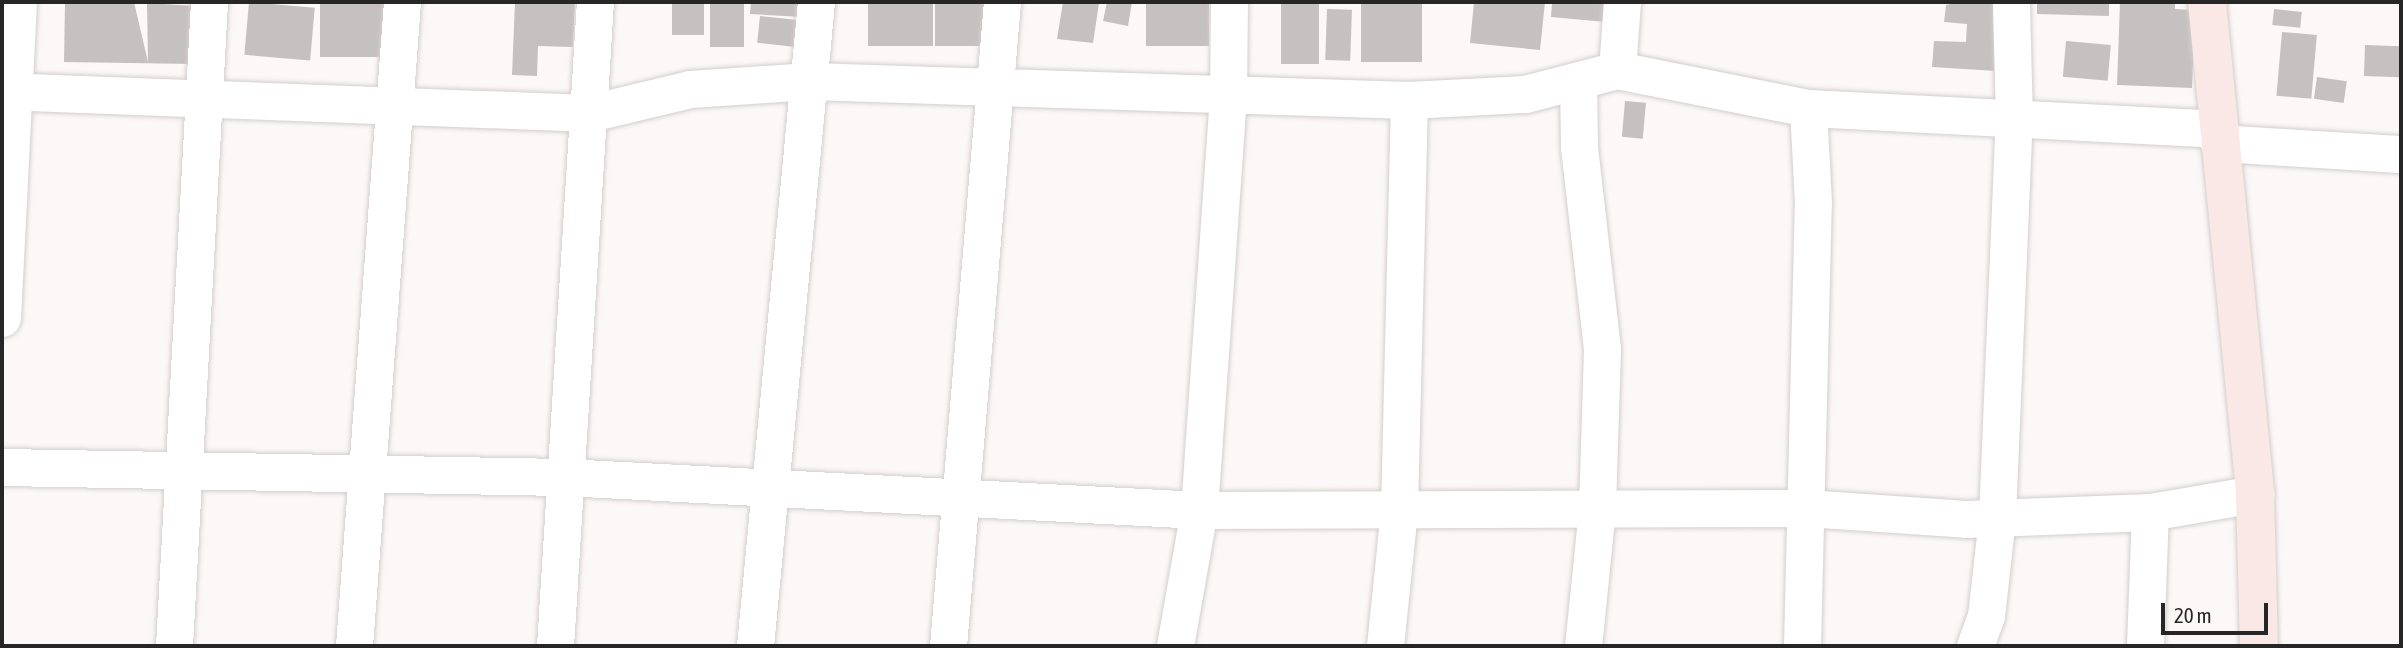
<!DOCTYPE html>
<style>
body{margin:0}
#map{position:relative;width:2403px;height:648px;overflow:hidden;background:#fcf8f7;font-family:"Asap Condensed",sans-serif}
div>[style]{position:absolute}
.building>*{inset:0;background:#c6c1c1;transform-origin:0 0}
.roads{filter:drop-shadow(0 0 2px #d2cecd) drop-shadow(0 0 2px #d2cecd)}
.street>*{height:37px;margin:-18.5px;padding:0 18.5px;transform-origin:18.5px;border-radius:18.5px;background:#fff}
.secondary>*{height:38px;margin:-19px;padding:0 19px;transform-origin:19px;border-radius:19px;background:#fae8e6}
span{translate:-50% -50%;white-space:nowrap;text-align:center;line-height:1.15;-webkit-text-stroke:5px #fcf8f7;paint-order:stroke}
.frame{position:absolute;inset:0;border:4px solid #272626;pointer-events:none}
.scale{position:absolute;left:2161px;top:603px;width:107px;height:32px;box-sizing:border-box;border:4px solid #272626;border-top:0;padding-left:9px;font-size:21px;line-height:24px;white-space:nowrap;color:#272626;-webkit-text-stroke:5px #fcf8f7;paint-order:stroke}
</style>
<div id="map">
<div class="building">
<i style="clip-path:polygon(65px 2px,134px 2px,148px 62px,147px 3px,196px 6px,193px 64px,64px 62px)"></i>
<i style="left:249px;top:2px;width:66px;height:53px;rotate:5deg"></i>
<i style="left:320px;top:2px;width:65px;height:55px"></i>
<i style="clip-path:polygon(515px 2px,575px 2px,573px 47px,538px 46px,537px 76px,512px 75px)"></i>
<i style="left:672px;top:2px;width:32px;height:33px"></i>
<i style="left:710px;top:2px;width:34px;height:45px"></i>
<i style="clip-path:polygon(751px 2px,803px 2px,802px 17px,750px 14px)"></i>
<i style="left:868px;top:2px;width:65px;height:44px"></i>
<i style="left:935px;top:2px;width:63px;height:44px"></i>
<i style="clip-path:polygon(1063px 2px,1099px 3px,1093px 43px,1057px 39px)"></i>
<i style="clip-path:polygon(1107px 2px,1132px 2px,1128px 26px,1103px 21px)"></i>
<i style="left:1146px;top:2px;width:63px;height:44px"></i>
<i style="left:1281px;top:2px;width:38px;height:62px"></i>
<i style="left:1361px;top:2px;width:61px;height:60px"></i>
<i style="clip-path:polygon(1474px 2px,1545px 2px,1540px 50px,1470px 43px)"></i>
<i style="clip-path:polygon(1552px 2px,1608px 2px,1606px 22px,1551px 17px)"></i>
<i style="clip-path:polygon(1960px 2px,2000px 2px,1996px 71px,1932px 67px,1934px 41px,1966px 42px,1967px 24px,1944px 22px,1946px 5px)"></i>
<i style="clip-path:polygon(2037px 2px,2109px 2px,2109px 16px,2037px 14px)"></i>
<i style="clip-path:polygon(2120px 2px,2175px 2px,2175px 9px,2195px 10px,2192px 88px,2117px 85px)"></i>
<i style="left:1327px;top:9px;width:25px;height:51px;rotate:2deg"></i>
<i style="left:2274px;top:9px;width:28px;height:16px;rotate:6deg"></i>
<i style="left:760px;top:16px;width:41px;height:27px;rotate:6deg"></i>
<i style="left:2282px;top:32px;width:35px;height:64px;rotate:5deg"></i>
<i style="left:2066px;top:41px;width:45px;height:36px;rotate:5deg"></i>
<i style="left:2365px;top:45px;width:36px;height:31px;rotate:2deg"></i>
<i style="left:2317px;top:77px;width:30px;height:22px;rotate:8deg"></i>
<i style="left:1625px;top:101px;width:21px;height:36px;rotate:5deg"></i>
</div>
<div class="roads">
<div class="street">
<i style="left:1617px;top:70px;width:68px;rotate:-85.8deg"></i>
<i style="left:1578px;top:81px;width:66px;rotate:89.1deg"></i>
<i style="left:1579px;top:147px;width:203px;rotate:83.5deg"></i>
<i style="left:1602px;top:349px;width:160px;rotate:91.8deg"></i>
<i style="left:1597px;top:509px;width:138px;rotate:95.8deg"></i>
<i style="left:2px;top:91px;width:588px;rotate:2.14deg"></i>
<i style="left:590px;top:113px;width:103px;rotate:-13.5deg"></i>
<i style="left:690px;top:89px;width:120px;rotate:-3.8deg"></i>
<i style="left:810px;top:81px;width:599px;rotate:1.82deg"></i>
<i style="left:1409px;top:100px;width:116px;rotate:-3deg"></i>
<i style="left:1525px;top:94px;width:95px;rotate:-14.6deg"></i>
<i style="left:1617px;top:70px;width:195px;rotate:11.3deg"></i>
<i style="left:1808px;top:108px;width:410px;rotate:2.9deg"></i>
<i style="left:2219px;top:143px;width:182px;rotate:3.5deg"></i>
<i style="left:2px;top:318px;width:316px;rotate:-87.1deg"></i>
<i style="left:2px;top:467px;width:562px;rotate:1.02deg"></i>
<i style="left:564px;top:477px;width:636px;rotate:2.97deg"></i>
<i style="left:1199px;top:510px;width:607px;rotate:-0.19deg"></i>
<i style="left:1806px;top:508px;width:160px;rotate:3.9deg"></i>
<i style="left:1966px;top:519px;width:184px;rotate:-2.2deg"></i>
<i style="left:2150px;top:512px;width:107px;rotate:-9.7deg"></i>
<i style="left:174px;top:646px;width:645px;rotate:-86.89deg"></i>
<i style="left:354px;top:646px;width:646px;rotate:-85.74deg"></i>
<i style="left:555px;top:646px;width:645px;rotate:-86.45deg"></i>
<i style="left:755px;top:646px;width:647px;rotate:-84.59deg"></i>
<i style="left:948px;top:646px;width:646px;rotate:-85.21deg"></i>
<i style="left:1175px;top:646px;width:138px;rotate:-80deg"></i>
<i style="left:1199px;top:510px;width:414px;rotate:-86deg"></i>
<i style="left:1228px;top:97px;width:95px;rotate:-89.4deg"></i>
<i style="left:1385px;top:646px;width:137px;rotate:-84.1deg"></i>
<i style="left:1399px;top:510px;width:410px;rotate:-88.6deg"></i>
<i style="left:1802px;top:646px;width:443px;rotate:-88.6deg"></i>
<i style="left:1813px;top:203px;width:95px;rotate:-93deg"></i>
<i style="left:1975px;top:646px;width:32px;rotate:-70deg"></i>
<i style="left:1986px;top:616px;width:99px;rotate:-83.6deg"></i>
<i style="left:1997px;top:518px;width:398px;rotate:-87.6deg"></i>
<i style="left:2014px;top:120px;width:118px;rotate:-91.5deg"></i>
<i style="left:2145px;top:646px;width:134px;rotate:-87.9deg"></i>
</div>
<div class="secondary">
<i style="left:2207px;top:2px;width:494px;rotate:84.4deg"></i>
<i style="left:2255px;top:494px;width:152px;rotate:88.5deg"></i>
</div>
</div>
<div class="frame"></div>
<div class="scale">20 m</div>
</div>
